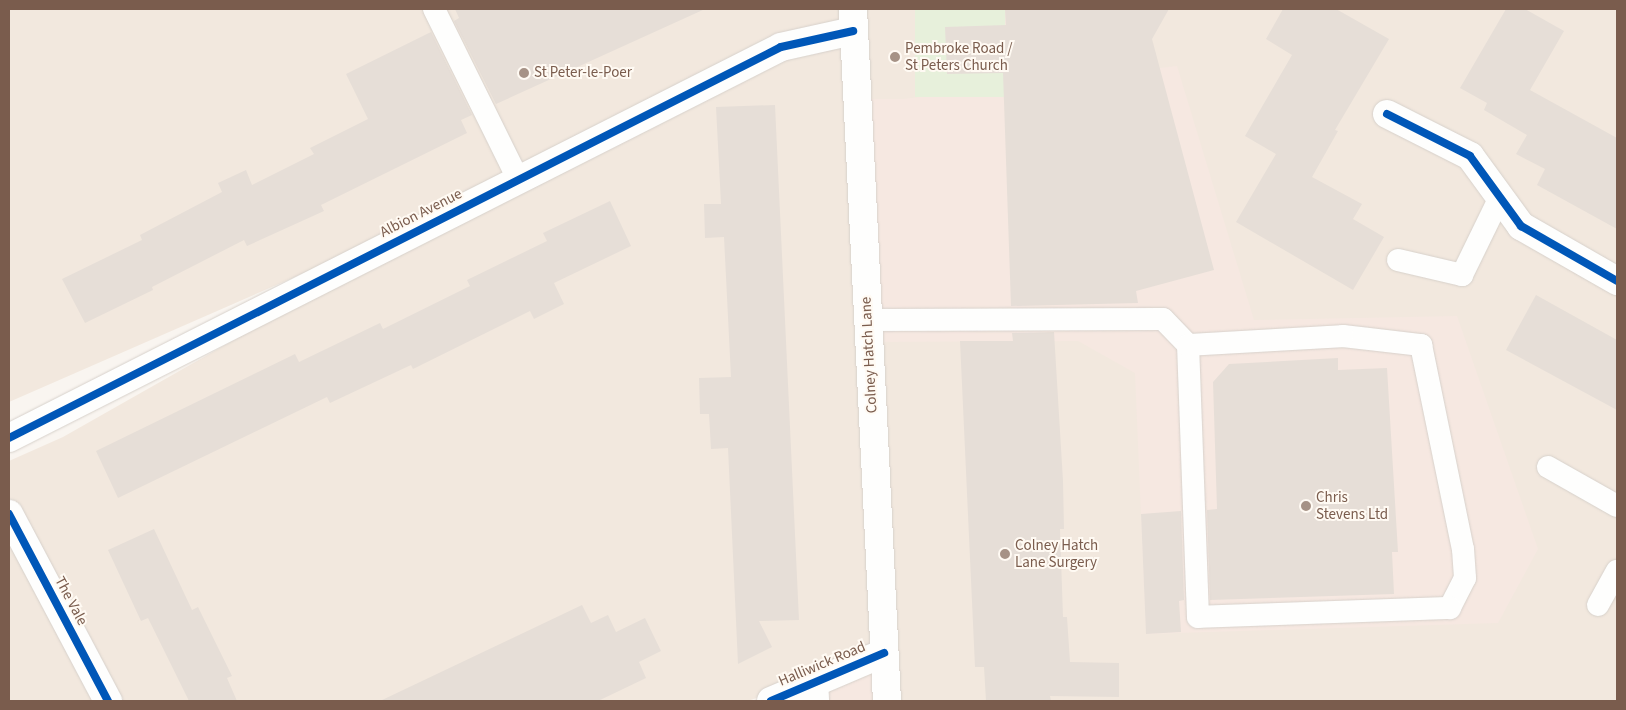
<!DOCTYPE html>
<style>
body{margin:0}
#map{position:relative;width:1626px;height:710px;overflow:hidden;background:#f9f5f0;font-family:"Source Sans 3",sans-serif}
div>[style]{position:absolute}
.residential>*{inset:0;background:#f2e8de}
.commercial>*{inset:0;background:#f6e8e1}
.green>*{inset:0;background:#e7f0db;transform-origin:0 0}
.building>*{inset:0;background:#e6ded7}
.roads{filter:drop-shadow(0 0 1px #d7d1cb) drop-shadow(0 0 1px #d7d1cb)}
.service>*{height:22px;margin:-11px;padding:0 11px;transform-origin:11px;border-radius:11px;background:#fefefd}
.minor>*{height:28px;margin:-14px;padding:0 14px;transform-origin:14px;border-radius:14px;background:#fefefd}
.secondary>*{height:28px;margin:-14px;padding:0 14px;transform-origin:14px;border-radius:14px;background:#fefefd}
.cycleway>*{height:8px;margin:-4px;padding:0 4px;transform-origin:4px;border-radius:4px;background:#0057b8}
.dots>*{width:14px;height:14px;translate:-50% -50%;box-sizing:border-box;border:2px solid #fffaf3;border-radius:50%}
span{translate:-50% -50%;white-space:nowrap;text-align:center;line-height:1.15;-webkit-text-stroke:4px #fffaf3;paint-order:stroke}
.poi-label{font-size:15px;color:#7a5c4d}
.left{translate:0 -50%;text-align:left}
.street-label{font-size:15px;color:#7a5c4d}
.frame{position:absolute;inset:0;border:10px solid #7a5c4d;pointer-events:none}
</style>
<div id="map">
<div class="residential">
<i style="clip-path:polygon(9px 9px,1617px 9px,1617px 701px,887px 701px,884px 653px,748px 701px,9px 701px,9px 461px,63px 437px,512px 182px,9px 402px)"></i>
</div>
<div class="commercial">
<i style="clip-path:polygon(1177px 66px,1254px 320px,1457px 316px,1538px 549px,1498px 623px,1146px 634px,1135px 373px,1078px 341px,869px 342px,857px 99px,903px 99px)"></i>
<i style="clip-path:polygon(884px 653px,887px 701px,771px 701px)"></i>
</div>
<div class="green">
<i style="left:915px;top:9px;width:90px;height:88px"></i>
</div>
<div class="building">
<i style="clip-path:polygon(455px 9px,705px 9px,496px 104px,454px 21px,459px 18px)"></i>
<i style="clip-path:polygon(1005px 9px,1169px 9px,1152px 39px,1214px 270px,1136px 291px,1138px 303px,1011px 306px,1003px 73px,947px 74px,945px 27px,1006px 25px)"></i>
<i style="clip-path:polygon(1283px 9px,1336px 9px,1389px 39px,1335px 130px,1338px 131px,1312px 177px,1362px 204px,1353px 219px,1384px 237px,1353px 290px,1236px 222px,1276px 154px,1245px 136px,1292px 55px,1266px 39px)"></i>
<i style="clip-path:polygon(1506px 9px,1525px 9px,1564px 31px,1530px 90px,1617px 138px,1617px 229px,1537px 185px,1545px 169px,1516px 154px,1527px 135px,1484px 110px,1487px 103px,1460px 88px)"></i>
<i style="clip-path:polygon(431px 32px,472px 115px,461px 120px,467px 133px,321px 205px,324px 211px,247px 246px,244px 240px,152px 287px,153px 290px,85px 323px,62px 279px,142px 240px,140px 235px,222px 192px,218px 183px,246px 170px,252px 185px,314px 154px,310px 148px,368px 119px,346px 74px)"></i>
<i style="clip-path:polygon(775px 105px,799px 620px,759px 621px,772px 647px,738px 664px,728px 448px,711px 449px,709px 414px,700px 414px,699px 378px,731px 377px,724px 237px,705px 238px,704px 204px,721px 204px,716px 107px)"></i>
<i style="clip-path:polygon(610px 201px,631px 246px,554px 283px,564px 304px,534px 319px,530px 311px,413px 369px,411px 365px,330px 403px,327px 397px,118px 498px,96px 451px,295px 354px,299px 362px,380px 323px,383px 329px,470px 286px,467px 280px,547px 241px,543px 233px)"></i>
<i style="clip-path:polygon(1536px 295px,1617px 340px,1617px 410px,1506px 350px)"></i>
<i style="clip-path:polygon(1054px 332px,1063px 481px,1064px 529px,1060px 529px,1063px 617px,1067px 617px,1070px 662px,1119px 663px,1119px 697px,1050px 696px,1051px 701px,986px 701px,984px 667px,975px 667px,960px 341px,1013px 341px,1012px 333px)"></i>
<i style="clip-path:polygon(1338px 358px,1338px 370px,1387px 368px,1398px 552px,1392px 552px,1394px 594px,1210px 600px,1207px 510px,1217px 509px,1213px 382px,1229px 364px)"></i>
<i style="clip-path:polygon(1181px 511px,1184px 600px,1179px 601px,1181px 632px,1146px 634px,1141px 514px)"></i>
<i style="clip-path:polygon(154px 529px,192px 610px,198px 607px,232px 676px,227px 678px,237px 701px,189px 701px,148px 618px,141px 621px,108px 550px)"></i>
<i style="clip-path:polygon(582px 605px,591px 623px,608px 615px,616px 632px,645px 618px,661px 651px,639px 662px,646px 678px,598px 701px,380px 701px)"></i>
</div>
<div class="roads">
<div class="service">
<i style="left:434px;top:9px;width:190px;rotate:63.7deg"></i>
<i style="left:1398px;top:260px;width:66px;rotate:13.2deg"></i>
<i style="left:1462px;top:275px;width:87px;rotate:-64deg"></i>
<i style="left:868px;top:320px;width:295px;rotate:-0.2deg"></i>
<i style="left:1163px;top:319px;width:36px;rotate:46deg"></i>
<i style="left:1343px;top:336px;width:79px;rotate:6.6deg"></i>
<i style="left:1421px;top:345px;width:208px;rotate:78.4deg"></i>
<i style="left:1463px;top:549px;width:29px;rotate:86deg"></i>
<i style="left:1465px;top:578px;width:34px;rotate:117deg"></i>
<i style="left:1450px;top:608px;width:252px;rotate:178deg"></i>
<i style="left:1198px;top:617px;width:272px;rotate:-92.1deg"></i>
<i style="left:1188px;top:345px;width:155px;rotate:-3.3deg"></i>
<i style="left:1548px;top:467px;width:79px;rotate:29.5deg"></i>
<i style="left:1598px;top:605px;width:39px;rotate:-61deg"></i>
<i style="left:817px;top:680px;width:21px;rotate:87deg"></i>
</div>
<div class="minor">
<i style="left:1387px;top:114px;width:93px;rotate:26.8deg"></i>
<i style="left:1470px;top:156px;width:87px;rotate:53.9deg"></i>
<i style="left:1521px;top:226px;width:111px;rotate:29.8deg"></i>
<i style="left:9px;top:438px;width:865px;rotate:-26.86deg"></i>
<i style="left:781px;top:47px;width:74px;rotate:-12.5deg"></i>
<i style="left:9px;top:514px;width:212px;rotate:62.1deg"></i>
<i style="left:771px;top:701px;width:123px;rotate:-23deg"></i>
</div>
<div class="secondary">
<i style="left:853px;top:9px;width:693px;rotate:87.19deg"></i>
</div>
</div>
<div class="cycleway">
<i style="left:1387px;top:114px;width:93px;rotate:26.8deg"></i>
<i style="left:1470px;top:156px;width:87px;rotate:53.9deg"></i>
<i style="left:1521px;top:226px;width:111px;rotate:29.8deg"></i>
<i style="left:9px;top:438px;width:865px;rotate:-26.86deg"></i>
<i style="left:781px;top:47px;width:74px;rotate:-12.5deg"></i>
<i style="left:9px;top:514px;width:212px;rotate:62.1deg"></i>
<i style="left:771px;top:701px;width:123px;rotate:-23deg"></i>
</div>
<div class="dots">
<i style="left:895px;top:57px;background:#a69286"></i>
<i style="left:524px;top:73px;background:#a69286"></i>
<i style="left:1306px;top:506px;background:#a69286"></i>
<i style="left:1005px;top:554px;background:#a69286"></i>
</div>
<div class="poi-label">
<span class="left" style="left:905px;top:57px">Pembroke Road /<br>St Peters Church</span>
<span class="left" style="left:534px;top:73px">St Peter-le-Poer</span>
<span class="left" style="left:1316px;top:506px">Chris<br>Stevens Ltd</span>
<span class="left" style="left:1015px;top:554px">Colney Hatch<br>Lane Surgery</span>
</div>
<div class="street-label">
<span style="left:421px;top:213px;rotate:-27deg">Albion Avenue</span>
<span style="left:869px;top:355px;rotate:-93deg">Colney Hatch Lane</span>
<span style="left:71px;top:601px;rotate:62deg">The Vale</span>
<span style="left:822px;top:664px;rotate:-23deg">Halliwick Road</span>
</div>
<div class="frame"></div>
</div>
